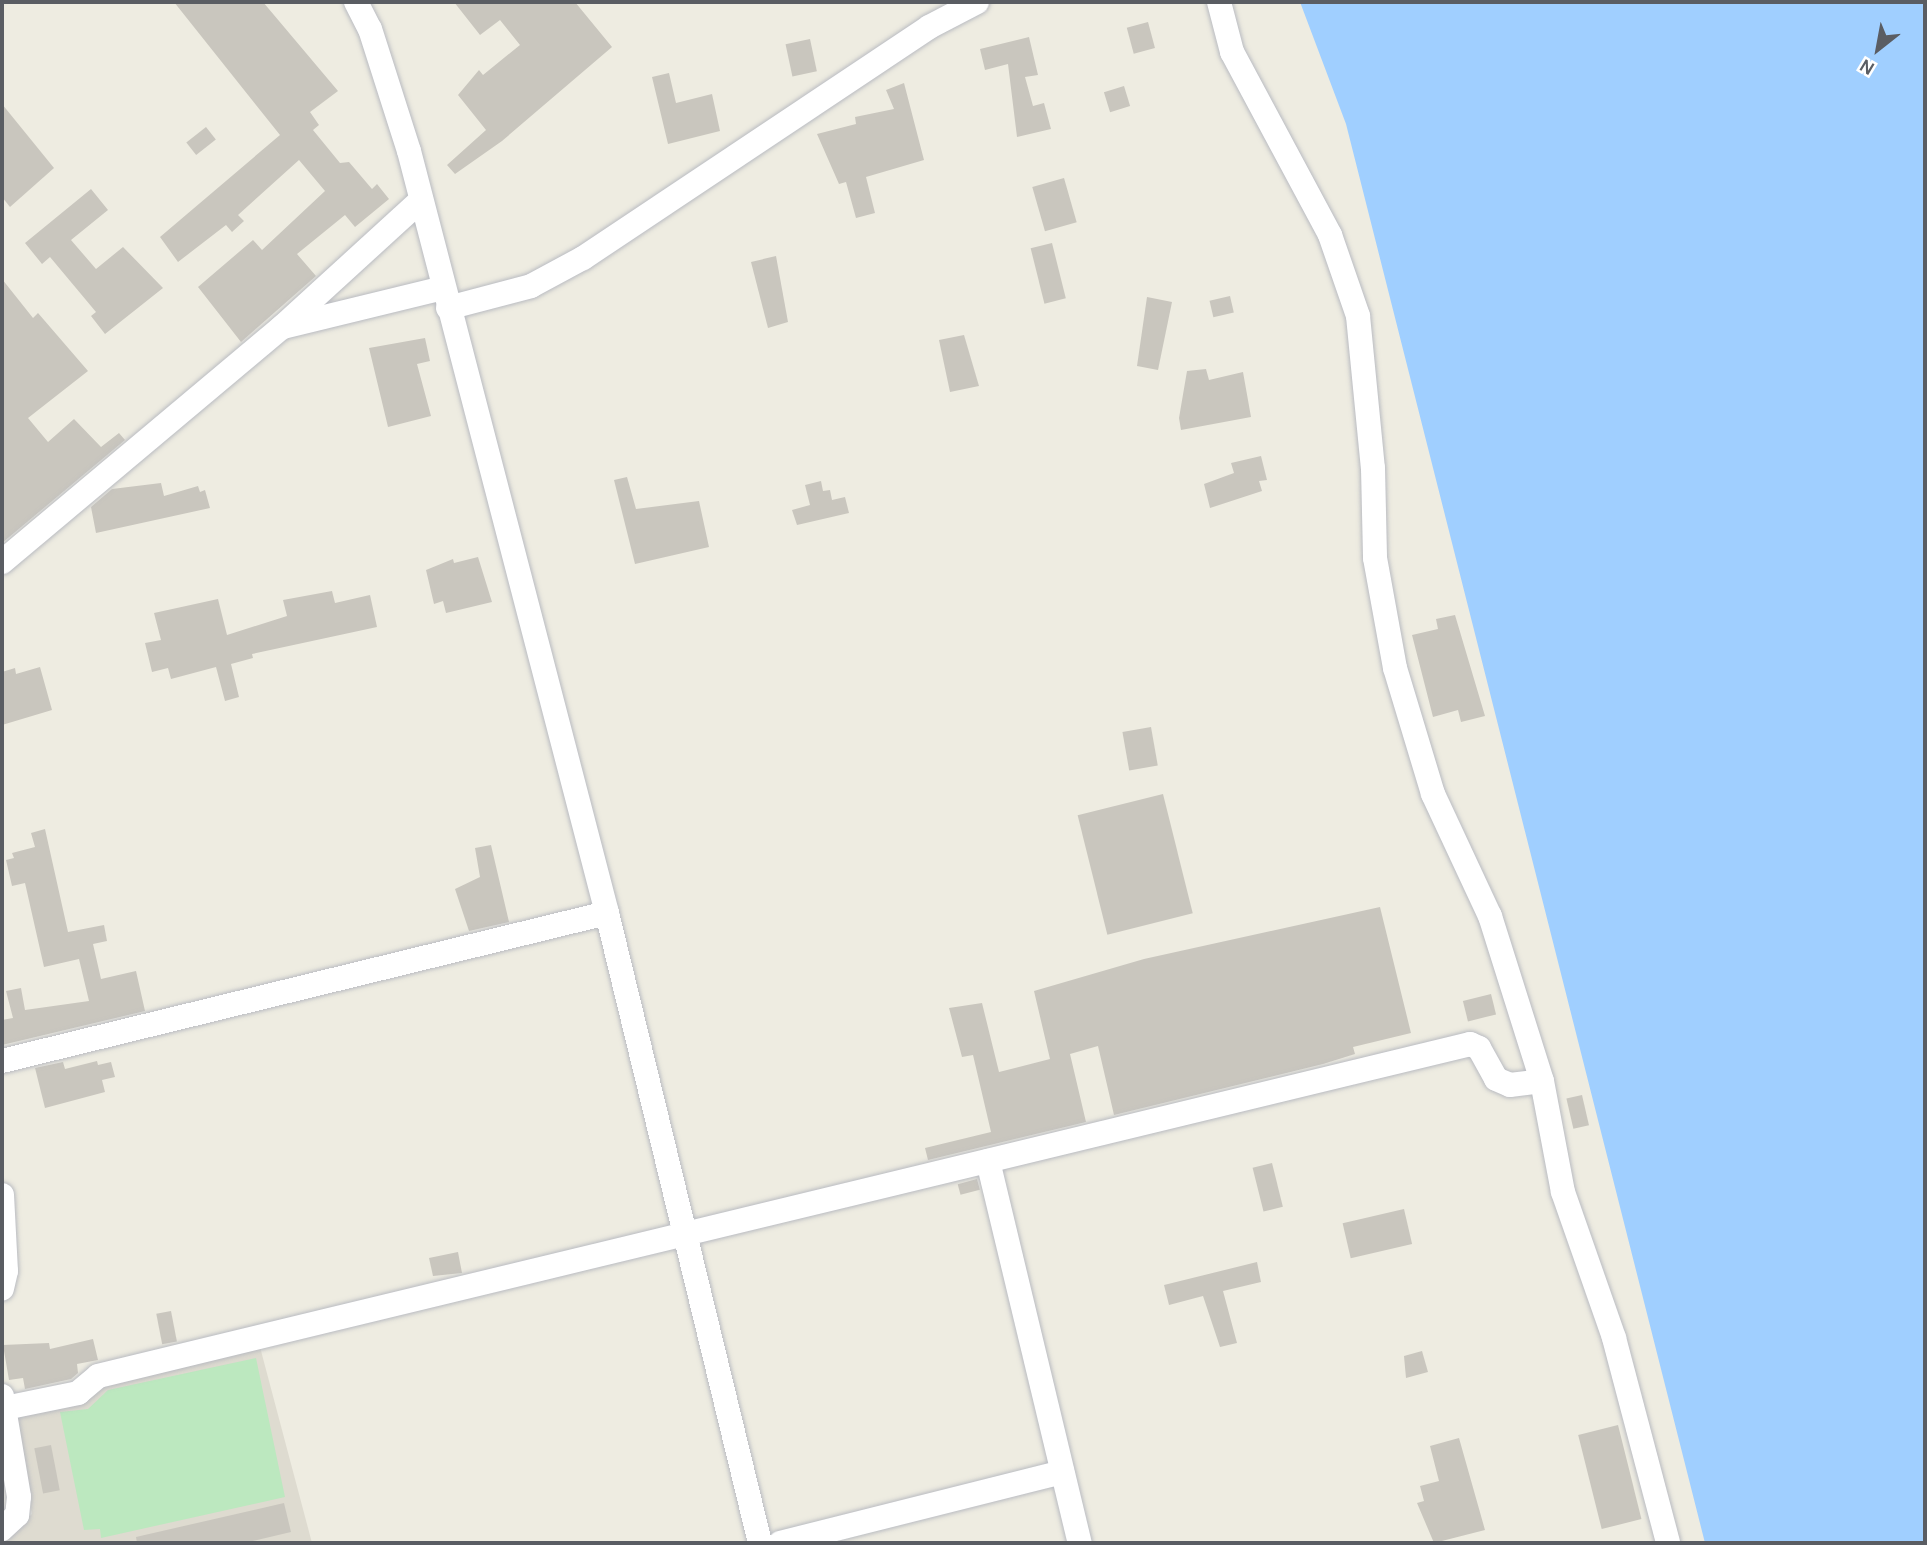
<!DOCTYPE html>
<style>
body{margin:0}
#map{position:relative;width:1927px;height:1545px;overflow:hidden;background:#eeece1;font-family:Karla,sans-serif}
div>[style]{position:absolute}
.education>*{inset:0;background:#dedbd0}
.green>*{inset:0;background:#bce8bf}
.water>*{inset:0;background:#a0cfff}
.building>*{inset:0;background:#c9c6be;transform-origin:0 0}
.roads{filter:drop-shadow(0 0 2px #b9bbc1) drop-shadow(0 0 2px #b9bbc1)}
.minor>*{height:24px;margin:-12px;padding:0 12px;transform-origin:12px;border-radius:12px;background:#fff}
span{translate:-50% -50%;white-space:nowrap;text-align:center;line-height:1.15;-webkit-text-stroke:5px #fff;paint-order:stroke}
.frame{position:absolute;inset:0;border:4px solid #5a5d63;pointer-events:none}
.north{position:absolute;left:1843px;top:14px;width:70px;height:70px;-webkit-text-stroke:5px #fff;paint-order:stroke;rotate:211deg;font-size:19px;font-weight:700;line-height:28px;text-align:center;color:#5a5d63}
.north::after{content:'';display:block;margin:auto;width:24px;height:32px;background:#5a5d63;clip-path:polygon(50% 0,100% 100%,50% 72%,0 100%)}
</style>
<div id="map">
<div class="education">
<i style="clip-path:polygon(260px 1347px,312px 1543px,2px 1543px,32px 1514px,16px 1417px,105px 1384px)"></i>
</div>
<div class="green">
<i style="clip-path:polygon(256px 1358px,285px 1497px,101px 1538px,100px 1529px,84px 1530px,60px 1412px,88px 1409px,108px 1390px)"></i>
</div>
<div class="water">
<i style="clip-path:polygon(1300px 2px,1925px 2px,1925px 1543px,1705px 1543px,1346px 124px)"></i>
</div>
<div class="building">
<i style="clip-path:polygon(174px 2px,263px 2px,338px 91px,310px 112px,319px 125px,313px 130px,340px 163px,349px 162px,372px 189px,377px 184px,389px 199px,355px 227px,345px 215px,297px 254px,316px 276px,241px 342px,198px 287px,253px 240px,262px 250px,325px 191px,299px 160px,238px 215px,244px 221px,232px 232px,226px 225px,178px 262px,160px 237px,280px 135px)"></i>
<i style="clip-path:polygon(454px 2px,575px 2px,612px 47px,502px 141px,455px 174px,447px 165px,486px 130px,458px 95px,479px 70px,483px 75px,520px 45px,500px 20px,480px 35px)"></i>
<i style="left:1148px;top:22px;width:27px;height:22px;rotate:75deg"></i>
<i style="clip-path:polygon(1029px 37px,1038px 75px,1025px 77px,1033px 106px,1044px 103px,1051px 129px,1017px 137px,1008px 64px,985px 70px,980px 49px)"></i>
<i style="left:810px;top:39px;width:33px;height:25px;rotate:78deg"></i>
<i style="clip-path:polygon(669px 73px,676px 103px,712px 94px,720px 131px,668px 144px,652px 77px)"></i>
<i style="clip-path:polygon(904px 83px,924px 160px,866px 177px,875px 213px,856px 218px,846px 182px,839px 184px,817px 134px,856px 124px,855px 117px,894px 109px,886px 90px)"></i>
<i style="left:1124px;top:86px;width:21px;height:21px;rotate:73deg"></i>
<i style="clip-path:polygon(2px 104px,54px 168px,10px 207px,2px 197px)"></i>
<i style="left:206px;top:127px;width:16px;height:25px;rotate:52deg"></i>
<i style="left:1064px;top:178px;width:46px;height:33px;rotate:74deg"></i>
<i style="clip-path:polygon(91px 189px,108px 210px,71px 240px,96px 269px,123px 247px,163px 288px,105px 334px,91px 316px,96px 312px,50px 257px,42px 264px,25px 243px)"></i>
<i style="left:1052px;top:243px;width:57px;height:22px;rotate:76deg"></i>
<i style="clip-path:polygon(776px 256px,788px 322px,768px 328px,751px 262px)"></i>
<i style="clip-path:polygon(2px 279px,33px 318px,38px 313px,88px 371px,28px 418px,48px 442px,74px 419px,101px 447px,119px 433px,125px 440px,2px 543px)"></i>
<i style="left:1230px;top:296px;width:17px;height:21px;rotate:77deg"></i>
<i style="clip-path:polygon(1147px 297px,1172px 302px,1158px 370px,1137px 366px)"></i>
<i style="clip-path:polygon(964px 335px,979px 386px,950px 392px,939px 340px)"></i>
<i style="clip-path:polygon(425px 338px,430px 361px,417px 364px,431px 416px,388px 427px,369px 348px)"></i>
<i style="clip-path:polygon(1206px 369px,1209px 380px,1243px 372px,1251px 417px,1181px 430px,1179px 418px,1187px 371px)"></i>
<i style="clip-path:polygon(1261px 456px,1267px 480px,1259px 481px,1262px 491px,1210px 508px,1204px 484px,1234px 473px,1231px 463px)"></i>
<i style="clip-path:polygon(627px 477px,636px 509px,699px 501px,709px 547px,635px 564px,614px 480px)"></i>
<i style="clip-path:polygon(821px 481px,823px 491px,830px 490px,832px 500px,845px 497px,849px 513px,797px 525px,792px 510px,810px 505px,805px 485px)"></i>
<i style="clip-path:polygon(161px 483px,164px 496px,198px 486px,200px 492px,205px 490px,210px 508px,96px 533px,91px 507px,112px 489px)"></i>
<i style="clip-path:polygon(478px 557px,492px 602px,446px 613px,443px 601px,434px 604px,426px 570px,453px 559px,454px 563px)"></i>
<i style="clip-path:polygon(332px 591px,335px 603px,370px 595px,377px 627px,252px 654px,253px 658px,231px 664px,239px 697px,225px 701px,216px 667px,171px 679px,168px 668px,152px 672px,145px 643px,161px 640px,154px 613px,218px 599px,227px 635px,287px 616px,283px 600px)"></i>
<i style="clip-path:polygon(1455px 615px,1485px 716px,1461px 722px,1458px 710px,1433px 717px,1412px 635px,1438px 629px,1436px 619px)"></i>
<i style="clip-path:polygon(40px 667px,52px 710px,2px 725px,2px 672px,15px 668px,16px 674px)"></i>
<i style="left:1151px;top:727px;width:39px;height:29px;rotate:80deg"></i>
<i style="left:1163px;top:794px;width:123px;height:88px;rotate:76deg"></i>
<i style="clip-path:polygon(45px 829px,68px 932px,104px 925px,107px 941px,93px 944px,101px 979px,136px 971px,145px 1011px,2px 1045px,2px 1020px,13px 1018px,6px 991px,21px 988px,25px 1010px,89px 1001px,79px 959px,44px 967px,25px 883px,12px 886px,6px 860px,14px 858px,12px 853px,35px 847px,31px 833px)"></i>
<i style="clip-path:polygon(491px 845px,509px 922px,469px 931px,455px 889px,480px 877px,475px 848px)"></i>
<i style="clip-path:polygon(1380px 907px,1411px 1033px,1353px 1047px,1355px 1054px,1323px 1064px,1114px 1115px,1098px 1046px,1070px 1054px,1086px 1122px,928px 1160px,925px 1148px,991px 1132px,973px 1055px,962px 1057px,949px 1008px,982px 1003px,999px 1072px,1050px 1059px,1034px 991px,1144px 959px)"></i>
<i style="left:1491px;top:994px;width:21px;height:29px;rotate:76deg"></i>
<i style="clip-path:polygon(97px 1061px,98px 1065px,111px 1062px,115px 1077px,102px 1080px,105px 1092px,45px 1108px,35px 1068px,63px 1062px,65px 1069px)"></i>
<i style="left:1582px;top:1095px;width:31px;height:16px;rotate:77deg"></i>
<i style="left:1272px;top:1163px;width:45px;height:20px;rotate:76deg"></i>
<i style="left:977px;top:1179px;width:11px;height:20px;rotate:75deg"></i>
<i style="left:1404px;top:1209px;width:36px;height:63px;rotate:77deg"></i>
<i style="clip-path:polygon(458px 1252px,462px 1273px,433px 1276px,429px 1258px)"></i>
<i style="clip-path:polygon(1257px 1262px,1261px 1282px,1223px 1291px,1237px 1343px,1220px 1347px,1203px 1296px,1169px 1305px,1164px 1285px)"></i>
<i style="left:171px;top:1311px;width:31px;height:15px;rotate:79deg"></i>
<i style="clip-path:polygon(93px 1339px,98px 1360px,77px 1364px,78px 1373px,71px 1379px,25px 1389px,23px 1378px,9px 1380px,3px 1345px,49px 1343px,50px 1349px)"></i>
<i style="clip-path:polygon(1422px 1351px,1428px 1372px,1406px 1378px,1404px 1356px)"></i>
<i style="left:1618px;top:1425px;width:97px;height:41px;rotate:76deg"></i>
<i style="clip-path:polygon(1459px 1438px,1485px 1530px,1434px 1543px,1417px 1503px,1424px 1501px,1420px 1486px,1439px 1481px,1430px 1446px)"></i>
<i style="left:51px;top:1445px;width:46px;height:17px;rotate:79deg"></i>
<i style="clip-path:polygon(284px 1503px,291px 1532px,244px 1543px,137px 1543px,136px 1537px)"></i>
</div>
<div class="roads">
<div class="minor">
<i style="left:356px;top:2px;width:30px;rotate:63deg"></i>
<i style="left:370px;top:29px;width:128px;rotate:72.3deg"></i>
<i style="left:409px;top:151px;width:787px;rotate:75.43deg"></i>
<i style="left:607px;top:913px;width:648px;rotate:76.35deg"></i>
<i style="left:1219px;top:2px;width:52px;rotate:75.4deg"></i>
<i style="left:1232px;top:52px;width:208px;rotate:61.8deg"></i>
<i style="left:1330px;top:235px;width:86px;rotate:70.9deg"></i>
<i style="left:1358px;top:316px;width:153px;rotate:84.4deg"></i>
<i style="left:1373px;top:468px;width:90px;rotate:88.7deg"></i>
<i style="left:1375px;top:558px;width:112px;rotate:79.7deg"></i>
<i style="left:1395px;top:668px;width:132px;rotate:73.2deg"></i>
<i style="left:1433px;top:794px;width:135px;rotate:65deg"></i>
<i style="left:1490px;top:916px;width:173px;rotate:72.5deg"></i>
<i style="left:1542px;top:1081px;width:113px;rotate:79.3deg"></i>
<i style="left:1563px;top:1192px;width:155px;rotate:70.7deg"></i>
<i style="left:1614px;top:1338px;width:212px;rotate:75.2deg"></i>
<i style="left:448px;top:308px;width:86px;rotate:-14.8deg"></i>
<i style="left:531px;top:286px;width:59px;rotate:-28.3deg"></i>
<i style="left:583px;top:258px;width:416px;rotate:-33.7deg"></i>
<i style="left:929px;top:27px;width:54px;rotate:-27.5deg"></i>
<i style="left:283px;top:327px;width:165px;rotate:-13.7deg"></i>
<i style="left:2px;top:562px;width:366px;rotate:-40deg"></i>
<i style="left:282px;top:327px;width:188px;rotate:-42.4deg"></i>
<i style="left:2px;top:1061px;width:623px;rotate:-13.75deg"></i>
<i style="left:988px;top:1161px;width:393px;rotate:76.5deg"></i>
<i style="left:2px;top:1195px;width:76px;rotate:87deg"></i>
<i style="left:6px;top:1271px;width:18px;rotate:103deg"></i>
<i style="left:2px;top:1396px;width:102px;rotate:80.4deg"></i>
<i style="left:19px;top:1497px;width:18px;rotate:96deg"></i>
<i style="left:17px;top:1515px;width:21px;rotate:137deg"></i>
<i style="left:5px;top:1408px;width:75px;rotate:-11.6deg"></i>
<i style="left:78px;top:1393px;width:26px;rotate:-40deg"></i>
<i style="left:98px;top:1376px;width:1412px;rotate:-13.6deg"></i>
<i style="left:1470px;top:1044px;width:10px;rotate:24deg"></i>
<i style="left:1479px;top:1048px;width:35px;rotate:61deg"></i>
<i style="left:1496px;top:1079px;width:15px;rotate:23deg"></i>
<i style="left:1510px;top:1085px;width:32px;rotate:-7deg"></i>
<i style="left:780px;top:1543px;width:291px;rotate:-14.1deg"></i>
</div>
</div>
<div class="frame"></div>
<div class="north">N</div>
</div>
